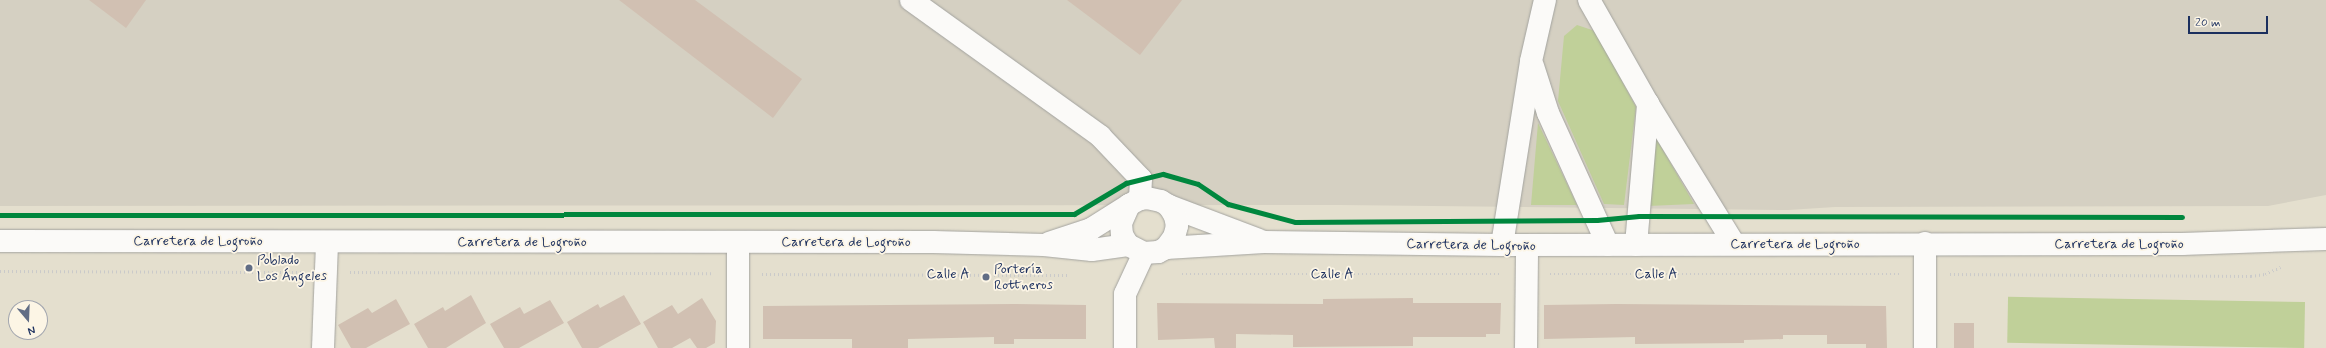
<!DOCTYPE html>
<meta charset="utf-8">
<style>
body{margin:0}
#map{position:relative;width:2326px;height:348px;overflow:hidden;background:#e4dfce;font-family:Mynerve,sans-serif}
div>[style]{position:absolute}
.industrial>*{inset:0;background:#d5d0c2}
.green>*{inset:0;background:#c0d099;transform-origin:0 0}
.building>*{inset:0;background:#d1c0b2;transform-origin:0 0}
.path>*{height:2.5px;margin-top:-1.25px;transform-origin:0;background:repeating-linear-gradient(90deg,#cacaca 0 1px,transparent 0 4px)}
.roads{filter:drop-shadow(0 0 1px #a3a39f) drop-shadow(0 0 1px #a3a39f)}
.minor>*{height:22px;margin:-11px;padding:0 11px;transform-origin:11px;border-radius:11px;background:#fbfaf8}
.major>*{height:22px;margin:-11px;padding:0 11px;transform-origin:11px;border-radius:11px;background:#fbfaf8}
.cycleway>*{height:5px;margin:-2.5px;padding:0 2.5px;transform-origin:2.5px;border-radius:2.5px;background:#00873e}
.dots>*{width:11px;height:11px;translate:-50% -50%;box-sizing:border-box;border:2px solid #fcf5e5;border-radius:50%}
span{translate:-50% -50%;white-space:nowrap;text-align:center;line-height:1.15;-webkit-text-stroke:3.5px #fcf5e5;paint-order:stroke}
.street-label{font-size:14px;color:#1b2f5e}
.poi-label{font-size:14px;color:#1b2f5e}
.left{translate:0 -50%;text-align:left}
.north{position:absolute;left:8px;top:300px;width:40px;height:40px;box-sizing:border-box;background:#fcf5e5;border:1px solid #a2a6af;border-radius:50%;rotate:161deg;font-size:11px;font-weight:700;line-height:16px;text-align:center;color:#1b2f5e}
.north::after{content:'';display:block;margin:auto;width:14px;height:18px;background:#616d85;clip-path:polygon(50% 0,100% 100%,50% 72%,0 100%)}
.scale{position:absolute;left:2188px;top:16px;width:80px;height:18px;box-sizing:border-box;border:2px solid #1b2f5e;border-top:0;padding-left:5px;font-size:12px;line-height:14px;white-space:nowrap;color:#1b2f5e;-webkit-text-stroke:3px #fcf5e5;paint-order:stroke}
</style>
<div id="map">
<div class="industrial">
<i style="clip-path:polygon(0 0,2326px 0,2326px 195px,2268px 206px,1835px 207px,1788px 210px,1339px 205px,0 206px)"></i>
</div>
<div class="green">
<i style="clip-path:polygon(1577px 25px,1595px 31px,1636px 107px,1624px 205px,1604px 204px,1558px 101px,1564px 36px)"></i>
<i style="clip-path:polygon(1538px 123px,1577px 205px,1531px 205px)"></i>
<i style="clip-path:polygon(1655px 136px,1694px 204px,1648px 206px)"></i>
<i style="left:2305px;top:302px;width:46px;height:297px;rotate:91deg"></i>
</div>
<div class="building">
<i style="clip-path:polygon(89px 0,146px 0,126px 28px)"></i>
<i style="clip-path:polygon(619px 0,695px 0,802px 79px,773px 118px)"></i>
<i style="clip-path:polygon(1067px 0,1182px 0,1140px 55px)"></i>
<i style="clip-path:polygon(471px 295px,486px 323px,446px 348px,428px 348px,414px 324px,443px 307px,445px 311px)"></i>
<i style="clip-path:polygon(624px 295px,641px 324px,598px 348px,582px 348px,567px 322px,598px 304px,600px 308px)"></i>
<i style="clip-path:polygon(702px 298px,716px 321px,715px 343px,706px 348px,697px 348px,690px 338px,672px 348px,658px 348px,643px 322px,672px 305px,678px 314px)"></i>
<i style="clip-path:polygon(1413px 298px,1413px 303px,1501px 303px,1500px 334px,1486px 334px,1486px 337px,1413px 337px,1413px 346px,1293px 347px,1293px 335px,1236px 334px,1236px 348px,1215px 348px,1214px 338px,1158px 340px,1157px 303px,1323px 304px,1323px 299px)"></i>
<i style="clip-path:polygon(396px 299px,410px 324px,366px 348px,351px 348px,338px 325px,368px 308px,372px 313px)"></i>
<i style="clip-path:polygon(550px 300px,564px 323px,519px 348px,504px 348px,490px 324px,520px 307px,524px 314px)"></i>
<i style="clip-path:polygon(1014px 304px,1086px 305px,1086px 339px,1014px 339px,1014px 344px,994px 344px,994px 337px,908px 339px,908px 348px,852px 348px,852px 339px,763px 339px,763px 306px)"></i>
<i style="clip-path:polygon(1616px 304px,1886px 306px,1887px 348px,1866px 348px,1866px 344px,1827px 344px,1827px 335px,1783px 335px,1783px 339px,1744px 340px,1744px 343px,1635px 344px,1635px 337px,1544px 339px,1544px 305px)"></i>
<i style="left:1954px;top:323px;width:20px;height:25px"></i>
</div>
<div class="path">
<i style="left:0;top:271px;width:301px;rotate:0.2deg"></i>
<i style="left:350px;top:272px;width:363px;rotate:0.2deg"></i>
<i style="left:762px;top:274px;width:307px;rotate:0.2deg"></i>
<i style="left:1182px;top:274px;width:319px"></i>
<i style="left:1550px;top:274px;width:351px"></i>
<i style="left:1950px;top:274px;width:301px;rotate:0.4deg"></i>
<i style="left:2251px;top:276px;width:14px;rotate:-8deg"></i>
<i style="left:2265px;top:274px;width:17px;rotate:-25deg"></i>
</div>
<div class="roads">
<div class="minor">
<i style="left:911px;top:0;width:233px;rotate:35.7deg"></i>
<i style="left:1100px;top:136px;width:59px;rotate:46.4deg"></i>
<i style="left:1141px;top:179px;width:20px;rotate:93deg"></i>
<i style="left:1589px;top:0;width:120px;rotate:60.4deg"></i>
<i style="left:1648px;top:104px;width:164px;rotate:58.4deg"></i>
<i style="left:1533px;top:66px;width:49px;rotate:72.3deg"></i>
<i style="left:1548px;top:113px;width:145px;rotate:65.6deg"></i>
<i style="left:1502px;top:245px;width:186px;rotate:-81deg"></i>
<i style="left:1531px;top:61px;width:63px;rotate:-77.1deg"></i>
<i style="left:1636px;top:245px;width:142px;rotate:-85.1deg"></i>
<i style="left:323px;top:348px;width:106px;rotate:-87.8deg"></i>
<i style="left:738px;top:348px;width:106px;rotate:-90deg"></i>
<i style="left:1125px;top:348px;width:54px;rotate:-90deg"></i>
<i style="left:1125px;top:294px;width:45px;rotate:-65.1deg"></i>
<i style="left:1526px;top:348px;width:103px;rotate:-89.4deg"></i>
<i style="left:1925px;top:348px;width:105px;rotate:-90deg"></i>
</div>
<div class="major">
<i style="left:1169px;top:206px;width:96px;rotate:20.7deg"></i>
<i style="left:0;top:241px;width:933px;rotate:0.06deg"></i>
<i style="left:933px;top:242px;width:111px;rotate:1.5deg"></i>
<i style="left:1044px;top:245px;width:48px;rotate:5.9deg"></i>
<i style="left:1092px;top:250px;width:36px;rotate:-8deg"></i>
<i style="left:1049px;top:243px;width:44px;rotate:-18.4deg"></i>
<i style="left:1091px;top:229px;width:45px;rotate:-32.3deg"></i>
<i style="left:1129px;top:205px;width:13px;rotate:-29deg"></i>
<i style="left:1140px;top:199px;width:7px;rotate:-8deg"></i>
<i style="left:1147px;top:198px;width:14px;rotate:12deg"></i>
<i style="left:1161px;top:201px;width:9px;rotate:32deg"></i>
<i style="left:1169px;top:206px;width:12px;rotate:59deg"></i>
<i style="left:1175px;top:216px;width:10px;rotate:79deg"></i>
<i style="left:1177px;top:226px;width:11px;rotate:105deg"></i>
<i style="left:1174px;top:237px;width:14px;rotate:126deg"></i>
<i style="left:1166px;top:248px;width:9px;rotate:153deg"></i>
<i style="left:1158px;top:252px;width:14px;rotate:176deg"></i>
<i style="left:1144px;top:253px;width:18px;rotate:-153deg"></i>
<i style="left:1128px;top:245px;width:12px;rotate:-121deg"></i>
<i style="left:1122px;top:235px;width:12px;rotate:-95deg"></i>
<i style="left:1121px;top:223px;width:20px;rotate:-66deg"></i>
<i style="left:1166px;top:248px;width:98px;rotate:-3.5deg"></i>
<i style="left:1264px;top:242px;width:238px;rotate:0.7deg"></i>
<i style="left:1502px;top:245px;width:680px;rotate:-0.08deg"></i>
<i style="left:2182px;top:244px;width:144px;rotate:-2deg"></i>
</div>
</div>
<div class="cycleway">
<i style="left:0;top:215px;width:1074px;rotate:-0.05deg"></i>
<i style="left:1074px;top:214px;width:61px;rotate:-30.8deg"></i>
<i style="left:1126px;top:183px;width:38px;rotate:-14deg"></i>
<i style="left:1163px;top:174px;width:36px;rotate:16deg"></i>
<i style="left:1198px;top:184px;width:36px;rotate:34deg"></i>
<i style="left:1228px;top:204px;width:69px;rotate:15deg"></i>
<i style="left:1295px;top:222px;width:302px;rotate:-0.4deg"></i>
<i style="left:1597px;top:220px;width:42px;rotate:-5.4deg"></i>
<i style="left:1639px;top:216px;width:543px;rotate:0.11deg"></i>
</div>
<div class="dots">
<i style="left:249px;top:268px;background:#616d85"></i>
<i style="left:986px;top:277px;background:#616d85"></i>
</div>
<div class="street-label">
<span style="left:198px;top:241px">Carretera de Logroño</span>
<span style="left:522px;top:242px">Carretera de Logroño</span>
<span style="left:846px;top:242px">Carretera de Logroño</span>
<span style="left:1795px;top:244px">Carretera de Logroño</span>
<span style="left:2119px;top:244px">Carretera de Logroño</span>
<span style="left:1471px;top:245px;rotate:1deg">Carretera de Logroño</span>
<span style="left:948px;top:274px">Calle A</span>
<span style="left:1332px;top:274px">Calle A</span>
<span style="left:1656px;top:274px">Calle A</span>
</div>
<div class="poi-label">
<span class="left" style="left:257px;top:268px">Poblado<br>Los Ángeles</span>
<span class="left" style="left:994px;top:277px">Portería<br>Rottneros</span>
</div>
<div class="north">N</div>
<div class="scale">20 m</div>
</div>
